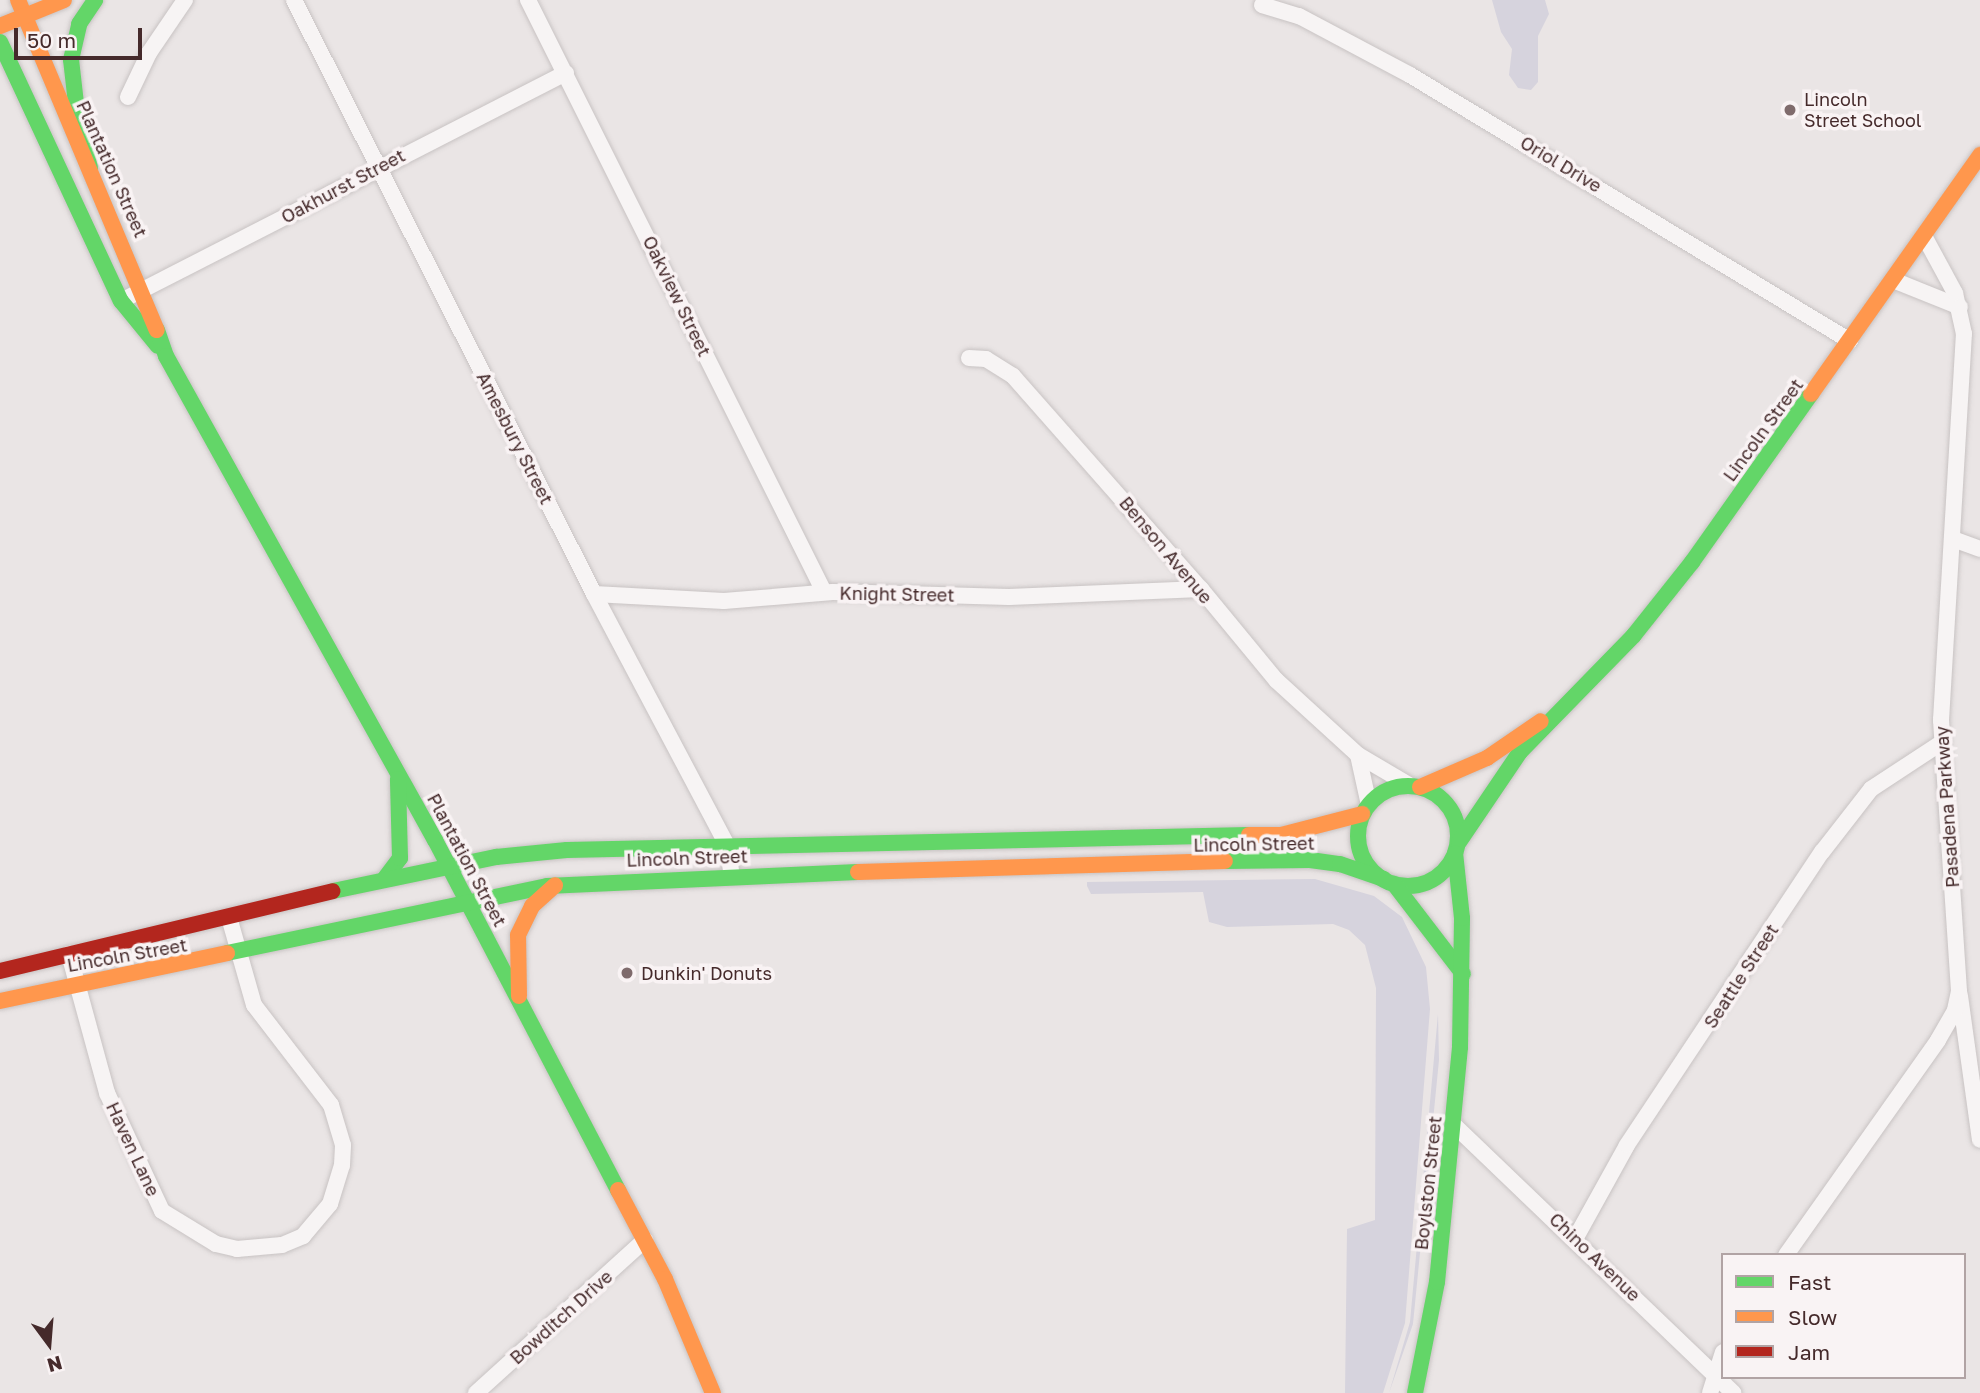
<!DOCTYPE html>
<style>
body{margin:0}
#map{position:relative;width:1980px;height:1393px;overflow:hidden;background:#eae5e5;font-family:"Golos Text",sans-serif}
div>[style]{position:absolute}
.green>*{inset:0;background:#d6d3dd}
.roads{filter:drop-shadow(0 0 2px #c8c3c3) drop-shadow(0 0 2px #c8c3c3)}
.street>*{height:16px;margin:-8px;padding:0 8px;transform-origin:8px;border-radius:8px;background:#f7f4f4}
.fast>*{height:16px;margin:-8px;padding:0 8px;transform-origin:8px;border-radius:8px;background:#63d668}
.fast>.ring{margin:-8px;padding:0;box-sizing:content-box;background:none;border:16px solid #63d668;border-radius:50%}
.slow>*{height:16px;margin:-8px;padding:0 8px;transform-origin:8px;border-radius:8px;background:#ff974d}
.jam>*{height:16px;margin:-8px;padding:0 8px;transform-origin:8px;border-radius:8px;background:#b3261e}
.dots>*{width:19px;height:19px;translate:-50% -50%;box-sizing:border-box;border:4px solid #f9f3f4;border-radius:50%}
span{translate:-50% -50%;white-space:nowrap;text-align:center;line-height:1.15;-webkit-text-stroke:7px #f9f3f4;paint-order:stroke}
.poi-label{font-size:18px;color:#452a2b}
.left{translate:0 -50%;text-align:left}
.street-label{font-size:18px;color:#452a2b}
.legend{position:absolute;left:1721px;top:1253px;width:245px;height:126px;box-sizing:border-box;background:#f9f3f4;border:2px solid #b1a3a4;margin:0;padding:9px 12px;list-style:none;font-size:21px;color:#452a2b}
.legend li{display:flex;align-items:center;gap:14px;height:35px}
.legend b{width:35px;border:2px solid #b1a3a4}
.north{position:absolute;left:14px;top:1309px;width:70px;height:70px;-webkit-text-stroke:5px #f9f3f4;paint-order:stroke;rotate:164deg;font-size:19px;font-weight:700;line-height:28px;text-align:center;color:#452a2b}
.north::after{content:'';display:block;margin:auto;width:24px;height:32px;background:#452a2b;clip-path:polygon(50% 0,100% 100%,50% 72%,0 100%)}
.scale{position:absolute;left:14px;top:28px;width:128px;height:32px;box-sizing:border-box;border:4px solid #452a2b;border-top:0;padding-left:9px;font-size:21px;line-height:24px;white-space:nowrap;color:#452a2b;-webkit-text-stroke:5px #f9f3f4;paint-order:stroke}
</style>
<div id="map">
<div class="green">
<i style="clip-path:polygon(1492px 0,1545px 0,1549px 14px,1538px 36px,1538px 82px,1531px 90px,1518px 88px,1509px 75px,1512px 49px,1501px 32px)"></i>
<i style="clip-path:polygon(1315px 879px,1374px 896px,1402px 917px,1426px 967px,1430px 1009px,1405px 1323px,1383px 1393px,1345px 1393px,1347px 1229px,1375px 1220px,1376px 988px,1365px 945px,1349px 930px,1333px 924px,1227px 927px,1209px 922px,1203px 892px,1091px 894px,1087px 886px,1087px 882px)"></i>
<i style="clip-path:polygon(1438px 1014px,1439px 1060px,1413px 1324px,1389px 1393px,1410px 1322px)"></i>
</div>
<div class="roads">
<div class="street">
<i style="left:294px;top:0;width:665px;rotate:63.2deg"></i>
<i style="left:594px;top:594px;width:284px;rotate:62.1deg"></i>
<i style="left:727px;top:845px;width:30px;rotate:81deg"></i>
<i style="left:528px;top:0;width:662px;rotate:63.43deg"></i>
<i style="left:1262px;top:5px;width:39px;rotate:17deg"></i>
<i style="left:1299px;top:16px;width:126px;rotate:28deg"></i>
<i style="left:1410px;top:75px;width:514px;rotate:31.15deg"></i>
<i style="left:128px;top:97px;width:49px;rotate:-64.5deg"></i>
<i style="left:149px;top:53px;width:64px;rotate:-55.8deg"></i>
<i style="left:1893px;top:280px;width:72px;rotate:21.9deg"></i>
<i style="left:121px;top:301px;width:500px;rotate:-27.13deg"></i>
<i style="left:969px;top:358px;width:17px;rotate:3deg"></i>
<i style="left:986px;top:359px;width:32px;rotate:32deg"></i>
<i style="left:1013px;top:376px;width:284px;rotate:48.6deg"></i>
<i style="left:1201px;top:589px;width:118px;rotate:50.5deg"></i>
<i style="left:1276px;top:680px;width:111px;rotate:42.4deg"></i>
<i style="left:1953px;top:539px;width:29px;rotate:20deg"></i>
<i style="left:594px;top:594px;width:130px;rotate:3.1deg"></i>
<i style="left:724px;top:601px;width:109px;rotate:-4.7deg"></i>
<i style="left:833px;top:592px;width:176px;rotate:1.6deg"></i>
<i style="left:1009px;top:597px;width:192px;rotate:-2.4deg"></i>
<i style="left:1369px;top:805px;width:51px;rotate:-102.4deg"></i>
<i style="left:1358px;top:755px;width:59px;rotate:30.5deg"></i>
<i style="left:69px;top:954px;width:144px;rotate:74.7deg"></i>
<i style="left:107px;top:1093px;width:130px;rotate:65deg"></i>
<i style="left:162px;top:1211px;width:63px;rotate:31.4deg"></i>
<i style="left:216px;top:1244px;width:22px;rotate:13deg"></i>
<i style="left:237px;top:1249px;width:45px;rotate:-5.1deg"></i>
<i style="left:282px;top:1245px;width:23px;rotate:-23deg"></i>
<i style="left:303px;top:1236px;width:42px;rotate:-49.8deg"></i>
<i style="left:330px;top:1204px;width:41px;rotate:-72.9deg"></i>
<i style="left:342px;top:1165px;width:20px;rotate:-87deg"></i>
<i style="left:343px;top:1145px;width:42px;rotate:-106.7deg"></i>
<i style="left:331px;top:1105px;width:126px;rotate:-127.6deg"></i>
<i style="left:254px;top:1005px;width:91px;rotate:-105.9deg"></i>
<i style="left:1960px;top:996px;width:145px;rotate:82.1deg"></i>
<i style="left:1454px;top:1125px;width:387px;rotate:43.8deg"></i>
<i style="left:1575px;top:1239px;width:107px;rotate:-61deg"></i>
<i style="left:1627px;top:1145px;width:352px;rotate:-56.4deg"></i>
<i style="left:1822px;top:852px;width:80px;rotate:-52.1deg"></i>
<i style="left:1871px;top:789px;width:84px;rotate:-33.3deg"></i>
<i style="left:1786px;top:1255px;width:263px;rotate:-54.7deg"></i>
<i style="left:1938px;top:1040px;width:34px;rotate:-60deg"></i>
<i style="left:1955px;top:1010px;width:19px;rotate:-78deg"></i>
<i style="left:1959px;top:991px;width:272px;rotate:-93.8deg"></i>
<i style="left:1941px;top:720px;width:387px;rotate:-86.6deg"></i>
<i style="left:1964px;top:334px;width:42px;rotate:-102.4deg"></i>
<i style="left:1955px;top:293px;width:65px;rotate:-118.5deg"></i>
<i style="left:476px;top:1393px;width:228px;rotate:-42.2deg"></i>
<i style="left:1710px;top:1393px;width:43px;rotate:-72.4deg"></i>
</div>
<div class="fast">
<i style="left:0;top:42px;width:286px;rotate:65deg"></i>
<i style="left:121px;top:301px;width:58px;rotate:50.6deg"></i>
<i style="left:90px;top:168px;width:49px;rotate:-104.3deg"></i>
<i style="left:78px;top:121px;width:61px;rotate:-96.5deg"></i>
<i style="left:71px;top:60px;width:37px;rotate:-77deg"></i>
<i style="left:79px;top:24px;width:29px;rotate:-56deg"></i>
<i style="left:157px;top:330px;width:28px;rotate:71deg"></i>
<i style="left:166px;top:356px;width:554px;rotate:60.94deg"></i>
<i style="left:435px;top:840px;width:395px;rotate:62.4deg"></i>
<i class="ring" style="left:1358px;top:786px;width:84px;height:84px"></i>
<i style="left:1459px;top:842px;width:109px;rotate:-55.9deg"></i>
<i style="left:1520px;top:752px;width:163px;rotate:-45.7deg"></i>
<i style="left:1634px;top:635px;width:93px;rotate:-51.5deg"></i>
<i style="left:1692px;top:562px;width:206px;rotate:-54.7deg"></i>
<i style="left:1225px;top:861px;width:85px;rotate:-0.7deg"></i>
<i style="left:1310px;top:860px;width:30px;rotate:8deg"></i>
<i style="left:1340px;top:864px;width:46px;rotate:18.8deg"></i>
<i style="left:385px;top:878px;width:25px;rotate:-53deg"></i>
<i style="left:400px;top:858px;width:79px;rotate:-91.5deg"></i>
<i style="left:1394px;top:884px;width:113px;rotate:52.5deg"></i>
<i style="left:333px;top:891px;width:167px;rotate:-11.8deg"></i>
<i style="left:496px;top:857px;width:71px;rotate:-5.6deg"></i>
<i style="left:567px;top:850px;width:682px;rotate:-1.26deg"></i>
<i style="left:227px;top:953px;width:327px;rotate:-11.8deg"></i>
<i style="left:547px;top:886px;width:311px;rotate:-2.6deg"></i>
<i style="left:1415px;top:1393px;width:113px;rotate:-78.8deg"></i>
<i style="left:1437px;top:1282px;width:236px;rotate:-84.4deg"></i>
<i style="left:1460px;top:1047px;width:129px;rotate:-89.1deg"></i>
<i style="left:1462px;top:918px;width:65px;rotate:-96.1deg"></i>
</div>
<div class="slow">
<i style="left:18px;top:0;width:358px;rotate:67.2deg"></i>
<i style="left:0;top:26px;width:69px;rotate:-22.1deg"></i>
<i style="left:1811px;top:394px;width:293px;rotate:-54.7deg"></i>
<i style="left:1420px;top:787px;width:73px;rotate:-23.4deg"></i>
<i style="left:1487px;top:758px;width:65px;rotate:-34.4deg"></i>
<i style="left:1249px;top:835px;width:32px"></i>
<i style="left:1281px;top:835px;width:84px;rotate:-14.5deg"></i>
<i style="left:858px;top:872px;width:367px;rotate:-1.7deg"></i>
<i style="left:519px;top:996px;width:61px;rotate:-90.9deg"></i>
<i style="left:518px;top:935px;width:32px;rotate:-64deg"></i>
<i style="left:532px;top:906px;width:31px;rotate:-42deg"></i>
<i style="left:0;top:1001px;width:232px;rotate:-11.9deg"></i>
<i style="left:618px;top:1190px;width:101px;rotate:62.2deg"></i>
<i style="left:665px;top:1279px;width:124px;rotate:67.2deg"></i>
</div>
<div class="jam">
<i style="left:0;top:971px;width:342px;rotate:-13.5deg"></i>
</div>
</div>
<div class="dots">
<i style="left:1790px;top:110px;background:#7f6b6c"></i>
<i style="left:627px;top:973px;background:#7f6b6c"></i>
</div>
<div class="poi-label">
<span class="left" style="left:1804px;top:110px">Lincoln<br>Street School</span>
<span class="left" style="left:641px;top:973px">Dunkin' Donuts</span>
</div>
<div class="street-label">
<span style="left:1561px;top:164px;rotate:31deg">Oriol Drive</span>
<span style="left:112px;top:169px;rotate:66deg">Plantation Street</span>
<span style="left:343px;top:186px;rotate:-28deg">Oakhurst Street</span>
<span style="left:677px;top:296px;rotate:64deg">Oakview Street</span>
<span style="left:1763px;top:430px;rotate:-54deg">Lincoln Street</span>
<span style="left:515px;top:438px;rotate:63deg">Amesbury Street</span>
<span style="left:1166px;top:550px;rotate:50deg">Benson Avenue</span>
<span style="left:897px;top:594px;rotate:1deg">Knight Street</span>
<span style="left:1947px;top:807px;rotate:-94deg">Pasadena Parkway</span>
<span style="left:1254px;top:844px;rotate:-1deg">Lincoln Street</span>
<span style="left:687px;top:858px;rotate:-2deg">Lincoln Street</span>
<span style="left:467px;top:860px;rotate:62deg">Plantation Street</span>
<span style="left:127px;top:955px;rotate:-10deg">Lincoln Street</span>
<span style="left:1741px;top:976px;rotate:-57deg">Seattle Street</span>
<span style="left:133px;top:1149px;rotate:65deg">Haven Lane</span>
<span style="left:1428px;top:1183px;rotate:-84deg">Boylston Street</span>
<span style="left:1595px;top:1257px;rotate:44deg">Chino Avenue</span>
<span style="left:561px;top:1317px;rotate:-42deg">Bowditch Drive</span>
</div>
<ul class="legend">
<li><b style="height:9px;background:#63d668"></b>Fast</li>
<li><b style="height:9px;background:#ff974d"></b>Slow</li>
<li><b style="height:9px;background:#b3261e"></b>Jam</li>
</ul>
<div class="north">N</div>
<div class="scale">50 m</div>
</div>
